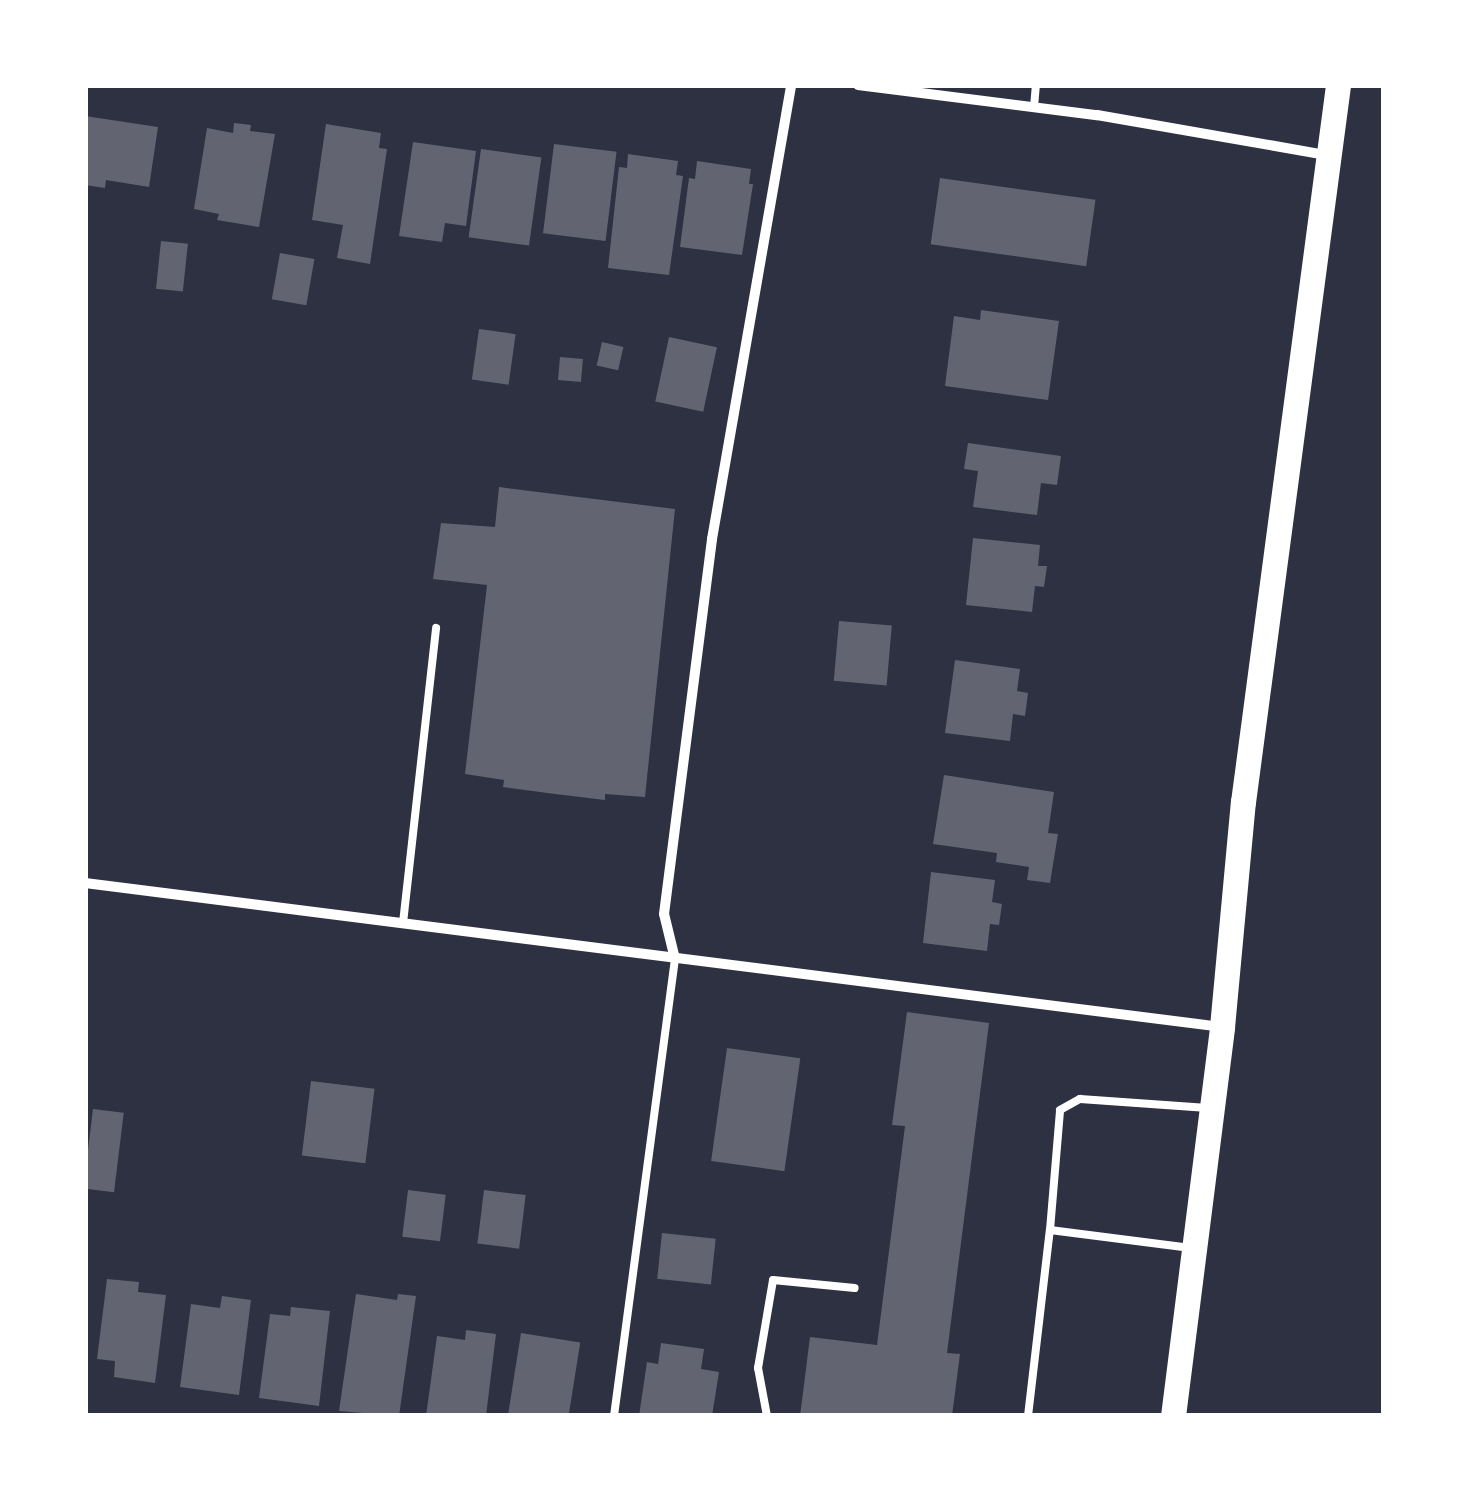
<!DOCTYPE html>
<style>
body{margin:0}
#map{position:relative;width:1469px;height:1501px;overflow:hidden;background:#2d3142;font-family:Commissioner,sans-serif}
div>[style]{position:absolute}
.building>*{inset:0;background:#626471;transform-origin:0 0}
.service>*{height:8px;margin:-4px;padding:0 4px;transform-origin:4px;border-radius:4px;background:#fff}
.minor>*{height:10px;margin:-5px;padding:0 5px;transform-origin:5px;border-radius:5px;background:#fff}
.primary>*{height:25px;margin:-12.5px;padding:0 12.5px;transform-origin:12.5px;border-radius:12.5px;background:#fff}
span{translate:-50% -50%;white-space:nowrap;text-align:center;line-height:1.15;-webkit-text-stroke:9px #fff;paint-order:stroke}
.frame{position:absolute;inset:0;border:88px solid #fff;pointer-events:none}
</style>
<div id="map">
<div class="building">
<i style="clip-path:polygon(85px 116px,158px 127px,149px 187px,106px 180px,105px 188px,85px 185px)"></i>
<i style="clip-path:polygon(234px 123px,251px 125px,250px 131px,275px 134px,259px 227px,217px 220px,219px 214px,194px 209px,207px 128px,233px 133px)"></i>
<i style="clip-path:polygon(326px 124px,381px 133px,379px 148px,387px 149px,370px 264px,337px 258px,343px 225px,312px 220px)"></i>
<i style="clip-path:polygon(413px 142px,476px 151px,466px 226px,445px 223px,442px 242px,399px 236px)"></i>
<i style="left:554px;top:144px;width:63px;height:90px;rotate:7deg"></i>
<i style="left:481px;top:149px;width:61px;height:89px;rotate:8deg"></i>
<i style="clip-path:polygon(628px 154px,678px 161px,676px 175px,683px 176px,669px 275px,608px 268px,619px 167px,627px 168px)"></i>
<i style="clip-path:polygon(697px 161px,751px 169px,749px 184px,753px 184px,742px 255px,680px 247px,689px 178px,695px 179px)"></i>
<i style="left:940px;top:178px;width:157px;height:67px;rotate:8deg"></i>
<i style="left:161px;top:241px;width:27px;height:48px;rotate:6deg"></i>
<i style="left:280px;top:253px;width:35px;height:47px;rotate:10deg"></i>
<i style="clip-path:polygon(981px 310px,1059px 321px,1048px 400px,945px 386px,954px 316px,980px 320px)"></i>
<i style="left:479px;top:329px;width:37px;height:51px;rotate:8deg"></i>
<i style="left:669px;top:337px;width:49px;height:66px;rotate:12deg"></i>
<i style="left:602px;top:342px;width:22px;height:24px;rotate:13deg"></i>
<i style="left:560px;top:357px;width:23px;height:23px;rotate:5deg"></i>
<i style="clip-path:polygon(968px 443px,1061px 456px,1057px 485px,1041px 483px,1037px 515px,973px 507px,978px 471px,964px 469px)"></i>
<i style="clip-path:polygon(499px 487px,675px 509px,645px 797px,605px 794px,605px 800px,555px 794px,503px 787px,504px 780px,465px 774px,487px 585px,433px 579px,441px 523px,495px 527px)"></i>
<i style="clip-path:polygon(973px 538px,1040px 545px,1038px 566px,1047px 566px,1044px 587px,1035px 586px,1032px 612px,966px 605px)"></i>
<i style="left:839px;top:621px;width:53px;height:60px;rotate:5deg"></i>
<i style="clip-path:polygon(955px 660px,1020px 669px,1017px 691px,1028px 693px,1025px 716px,1013px 714px,1010px 741px,945px 733px)"></i>
<i style="clip-path:polygon(944px 775px,1054px 792px,1048px 833px,1058px 834px,1050px 883px,1027px 880px,1029px 867px,996px 862px,997px 853px,933px 844px)"></i>
<i style="clip-path:polygon(931px 872px,995px 880px,992px 902px,1002px 904px,999px 925px,990px 924px,987px 951px,923px 943px)"></i>
<i style="clip-path:polygon(907px 1012px,989px 1023px,947px 1353px,960px 1354px,952px 1416px,800px 1416px,810px 1337px,877px 1345px,905px 1126px,892px 1125px)"></i>
<i style="left:727px;top:1048px;width:74px;height:114px;rotate:8deg"></i>
<i style="left:311px;top:1081px;width:64px;height:75px;rotate:7deg"></i>
<i style="left:93px;top:1109px;width:31px;height:80px;rotate:7deg"></i>
<i style="left:408px;top:1190px;width:38px;height:47px;rotate:7deg"></i>
<i style="left:484px;top:1190px;width:42px;height:54px;rotate:7deg"></i>
<i style="left:662px;top:1233px;width:54px;height:46px;rotate:6deg"></i>
<i style="clip-path:polygon(107px 1279px,139px 1282px,138px 1292px,166px 1295px,155px 1383px,114px 1377px,115px 1361px,97px 1359px)"></i>
<i style="clip-path:polygon(356px 1294px,397px 1300px,398px 1294px,416px 1296px,399px 1416px,339px 1411px)"></i>
<i style="clip-path:polygon(222px 1296px,251px 1300px,239px 1395px,180px 1387px,191px 1304px,220px 1308px)"></i>
<i style="clip-path:polygon(291px 1307px,330px 1311px,319px 1406px,259px 1398px,270px 1314px,290px 1316px)"></i>
<i style="clip-path:polygon(466px 1330px,496px 1334px,486px 1416px,426px 1416px,437px 1336px,465px 1340px)"></i>
<i style="left:521px;top:1333px;width:60px;height:84px;rotate:9deg"></i>
<i style="clip-path:polygon(661px 1343px,704px 1349px,701px 1369px,719px 1372px,712px 1416px,639px 1416px,647px 1362px,658px 1364px)"></i>
</div>
<div class="service">
<i style="left:1034px;top:107px;width:22px;rotate:-85deg"></i>
<i style="left:403px;top:923px;width:297px;rotate:-83.6deg"></i>
<i style="left:1050px;top:1230px;width:120px;rotate:-85.2deg"></i>
<i style="left:1060px;top:1110px;width:23px;rotate:-29deg"></i>
<i style="left:1080px;top:1099px;width:128px;rotate:4deg"></i>
<i style="left:614px;top:1416px;width:461px;rotate:-82.4deg"></i>
<i style="left:767px;top:1416px;width:49px;rotate:-100.6deg"></i>
<i style="left:758px;top:1368px;width:89px;rotate:-80.3deg"></i>
<i style="left:773px;top:1280px;width:82px;rotate:5.6deg"></i>
<i style="left:1028px;top:1416px;width:187px;rotate:-83.3deg"></i>
<i style="left:1050px;top:1230px;width:142px;rotate:7.3deg"></i>
</div>
<div class="minor">
<i style="left:858px;top:85px;width:241px;rotate:7.2deg"></i>
<i style="left:1097px;top:115px;width:233px;rotate:9.9deg"></i>
<i style="left:85px;top:883px;width:1145px;rotate:7.22deg"></i>
<i style="left:675px;top:959px;width:46px;rotate:-103.7deg"></i>
<i style="left:664px;top:914px;width:378px;rotate:-82.7deg"></i>
<i style="left:712px;top:539px;width:461px;rotate:-80.1deg"></i>
</div>
<div class="primary">
<i style="left:1173px;top:1416px;width:392px;rotate:-82.8deg"></i>
<i style="left:1222px;top:1027px;width:226px;rotate:-84.7deg"></i>
<i style="left:1243px;top:802px;width:723px;rotate:-82.45deg"></i>
</div>
<div class="frame"></div>
</div>
